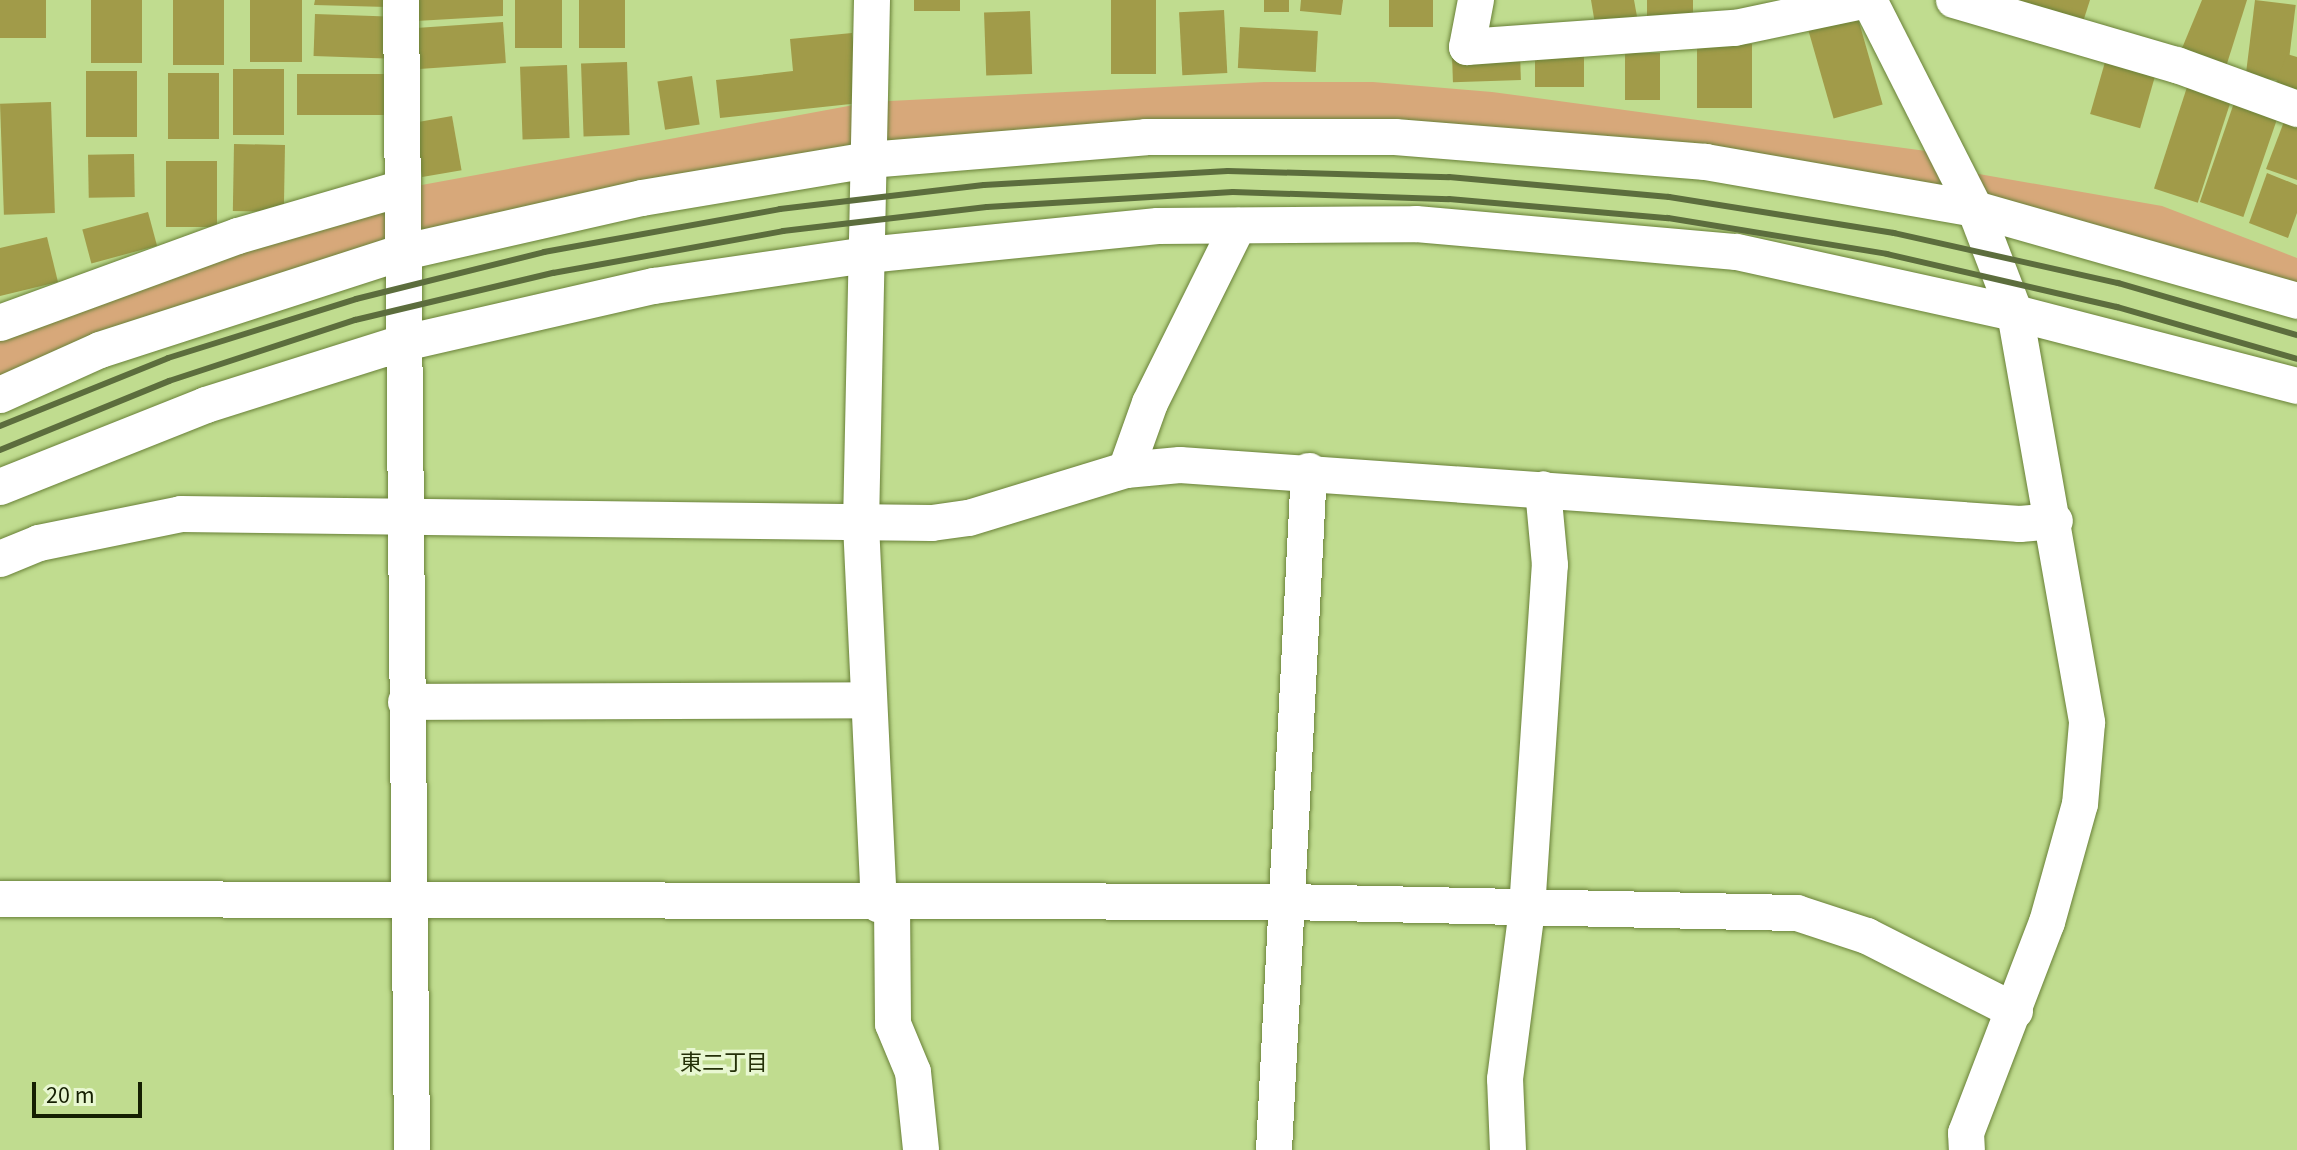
<!DOCTYPE html>
<meta charset="utf-8">
<style>
body{margin:0}
#map{position:relative;width:2297px;height:1150px;overflow:hidden;background:#c0dc8f;font-family:"Source Sans 3","Noto Sans JP",sans-serif}
div>[style]{position:absolute}
.green>*{inset:0;background:#d7a87a}
.building>*{inset:0;background:#a19b49;transform-origin:0 0}
.roads{filter:drop-shadow(0 0 2px #698138) drop-shadow(0 0 2px #698138)}
.minor>*{height:36px;margin:-18px;padding:0 18px;transform-origin:18px;border-radius:18px;background:#fff}
.rail>*{height:6px;margin:-3px;padding:0 3px;transform-origin:3px;border-radius:3px;background:#5c6d3d}
span{translate:-50% -50%;white-space:nowrap;text-align:center;line-height:1.15;-webkit-text-stroke:7px #e8f7d1;paint-order:stroke}
.neighbourhood-label{font-size:22px;color:#243008}
.scale{position:absolute;left:32px;top:1082px;width:110px;height:36px;box-sizing:border-box;border:4px solid #151f02;border-top:0;padding-left:10px;font-size:24px;line-height:28px;white-space:nowrap;color:#151f02;-webkit-text-stroke:6px #e8f7d1;paint-order:stroke}
</style>
<div id="map">
<div class="green">
<i style="clip-path:polygon(1264px 82px,1373px 82px,1492px 92px,1926px 151px,1954px 205px,1291px 136px,642px 198px,0 395px,0 326px,400px 189px,870px 102px)"></i>
<i style="clip-path:polygon(1956px 170px,2162px 206px,2269px 247px,2297px 258px,2297px 301px,1975px 209px)"></i>
</div>
<div class="building">
<i style="left:0;top:0;width:46px;height:38px"></i>
<i style="left:91px;top:0;width:51px;height:63px"></i>
<i style="left:173px;top:0;width:51px;height:65px"></i>
<i style="left:250px;top:0;width:52px;height:62px"></i>
<i style="clip-path:polygon(315px 0,387px 0,387px 7px,314px 5px)"></i>
<i style="clip-path:polygon(415px 0,503px 0,503px 16px,416px 21px)"></i>
<i style="left:515px;top:0;width:47px;height:48px"></i>
<i style="left:579px;top:0;width:46px;height:48px"></i>
<i style="left:914px;top:0;width:46px;height:11px"></i>
<i style="left:1111px;top:0;width:45px;height:74px"></i>
<i style="left:1264px;top:0;width:25px;height:12px"></i>
<i style="clip-path:polygon(1301px 0,1343px 0,1341px 15px,1300px 11px)"></i>
<i style="left:1389px;top:0;width:44px;height:27px"></i>
<i style="clip-path:polygon(1591px 0,1634px 0,1638px 22px,1596px 30px)"></i>
<i style="left:1647px;top:0;width:46px;height:19px"></i>
<i style="clip-path:polygon(1999px 0,2090px 0,2082px 25px)"></i>
<i style="clip-path:polygon(2202px 0,2247px 0,2225px 70px,2180px 53px)"></i>
<i style="left:2255px;top:0;width:41px;height:77px;rotate:7deg"></i>
<i style="left:1224px;top:10px;width:63px;height:45px;rotate:87deg"></i>
<i style="left:1030px;top:11px;width:63px;height:46px;rotate:88deg"></i>
<i style="left:315px;top:14px;width:72px;height:42px;rotate:2deg"></i>
<i style="left:1857px;top:15px;width:93px;height:51px;rotate:74deg"></i>
<i style="left:503px;top:22px;width:41px;height:87px;rotate:86deg"></i>
<i style="left:1240px;top:27px;width:78px;height:41px;rotate:3deg"></i>
<i style="clip-path:polygon(852px 33px,860px 103px,720px 118px,716px 80px,793px 71px,790px 39px)"></i>
<i style="left:1752px;top:44px;width:64px;height:55px;rotate:90deg"></i>
<i style="left:1625px;top:53px;width:35px;height:47px"></i>
<i style="left:1520px;top:54px;width:26px;height:68px;rotate:88deg"></i>
<i style="clip-path:polygon(2287px 54px,2297px 57px,2297px 99px,2273px 90px)"></i>
<i style="left:1535px;top:56px;width:49px;height:31px"></i>
<i style="left:627px;top:62px;width:73px;height:46px;rotate:88deg"></i>
<i style="left:2105px;top:62px;width:52px;height:54px;rotate:16deg"></i>
<i style="left:567px;top:65px;width:73px;height:47px;rotate:88deg"></i>
<i style="left:233px;top:69px;width:51px;height:66px"></i>
<i style="left:86px;top:71px;width:51px;height:66px"></i>
<i style="left:168px;top:73px;width:51px;height:66px"></i>
<i style="left:297px;top:74px;width:90px;height:41px"></i>
<i style="left:692px;top:76px;width:49px;height:35px;rotate:81deg"></i>
<i style="left:2188px;top:84px;width:46px;height:110px;rotate:18deg"></i>
<i style="left:2236px;top:97px;width:46px;height:111px;rotate:19deg"></i>
<i style="left:51px;top:102px;width:111px;height:51px;rotate:88deg"></i>
<i style="left:452px;top:116px;width:55px;height:40px;rotate:80deg"></i>
<i style="clip-path:polygon(2285px 119px,2297px 124px,2297px 180px,2266px 169px)"></i>
<i style="left:234px;top:144px;width:51px;height:67px;rotate:1deg"></i>
<i style="left:134px;top:154px;width:43px;height:46px;rotate:89deg"></i>
<i style="left:166px;top:161px;width:51px;height:66px"></i>
<i style="clip-path:polygon(2267px 173px,2297px 185px,2297px 213px,2288px 238px,2249px 223px)"></i>
<i style="left:148px;top:212px;width:35px;height:68px;rotate:75deg"></i>
<i style="clip-path:polygon(47px 237px,58px 282px,0 296px,0 248px)"></i>
</div>
<div class="roads">
<div class="minor">
<i style="left:401px;top:0;width:1150px;rotate:89.45deg"></i>
<i style="left:872px;top:0;width:524px;rotate:91.2deg"></i>
<i style="left:861px;top:524px;width:381px;rotate:87.3deg"></i>
<i style="left:1476px;top:0;width:48px;rotate:100.8deg"></i>
<i style="left:1467px;top:47px;width:269px;rotate:-4.1deg"></i>
<i style="left:1735px;top:28px;width:136px;rotate:-11.9deg"></i>
<i style="left:1869px;top:0;width:234px;rotate:63.1deg"></i>
<i style="left:1975px;top:209px;width:111px;rotate:69deg"></i>
<i style="left:2015px;top:313px;width:416px;rotate:80deg"></i>
<i style="left:2087px;top:723px;width:81px;rotate:94.9deg"></i>
<i style="left:2080px;top:804px;width:123px;rotate:105.6deg"></i>
<i style="left:2047px;top:922px;width:226px;rotate:111deg"></i>
<i style="left:1966px;top:1133px;width:17px;rotate:87deg"></i>
<i style="left:1954px;top:0;width:232px;rotate:16.3deg"></i>
<i style="left:2177px;top:65px;width:128px;rotate:20.1deg"></i>
<i style="left:0;top:323px;width:253px;rotate:-20.1deg"></i>
<i style="left:238px;top:236px;width:169px;rotate:-16.2deg"></i>
<i style="left:0;top:395px;width:110px;rotate:-24.2deg"></i>
<i style="left:100px;top:350px;width:315px;rotate:-17.9deg"></i>
<i style="left:400px;top:253px;width:248px;rotate:-12.8deg"></i>
<i style="left:642px;top:198px;width:230px;rotate:-9.5deg"></i>
<i style="left:869px;top:160px;width:278px;rotate:-4.7deg"></i>
<i style="left:1146px;top:137px;width:249px"></i>
<i style="left:1395px;top:137px;width:312px;rotate:4.6deg"></i>
<i style="left:1706px;top:162px;width:273px;rotate:9.9deg"></i>
<i style="left:1975px;top:209px;width:335px;rotate:15.9deg"></i>
<i style="left:1126px;top:470px;width:71px;rotate:-70.3deg"></i>
<i style="left:1150px;top:403px;width:198px;rotate:-63.6deg"></i>
<i style="left:0;top:487px;width:222px;rotate:-21.7deg"></i>
<i style="left:206px;top:405px;width:203px;rotate:-17.5deg"></i>
<i style="left:400px;top:344px;width:261px;rotate:-12.9deg"></i>
<i style="left:654px;top:286px;width:215px;rotate:-8.3deg"></i>
<i style="left:867px;top:255px;width:292px;rotate:-5.7deg"></i>
<i style="left:1158px;top:226px;width:258px;rotate:-0.4deg"></i>
<i style="left:1416px;top:224px;width:322px;rotate:5deg"></i>
<i style="left:1737px;top:252px;width:285px;rotate:12.4deg"></i>
<i style="left:2015px;top:313px;width:291px;rotate:14.5deg"></i>
<i style="left:0;top:559px;width:42px;rotate:-22.3deg"></i>
<i style="left:39px;top:543px;width:145px;rotate:-11.5deg"></i>
<i style="left:181px;top:514px;width:751px;rotate:0.69deg"></i>
<i style="left:932px;top:523px;width:37px;rotate:-8deg"></i>
<i style="left:969px;top:518px;width:164px;rotate:-17deg"></i>
<i style="left:1126px;top:470px;width:54px;rotate:-5.3deg"></i>
<i style="left:1180px;top:465px;width:842px;rotate:4.02deg"></i>
<i style="left:2020px;top:524px;width:35px;rotate:-5deg"></i>
<i style="left:406px;top:702px;width:463px;rotate:-0.2deg"></i>
<i style="left:0;top:899px;width:1287px;rotate:0.13deg"></i>
<i style="left:1287px;top:902px;width:510px;rotate:1.24deg"></i>
<i style="left:1797px;top:913px;width:74px;rotate:18.2deg"></i>
<i style="left:1867px;top:936px;width:166px;rotate:26.9deg"></i>
<i style="left:892px;top:905px;width:119px;rotate:89.5deg"></i>
<i style="left:893px;top:1024px;width:52px;rotate:67.4deg"></i>
<i style="left:913px;top:1072px;width:78px;rotate:84.1deg"></i>
<i style="left:1274px;top:1150px;width:680px;rotate:-87.05deg"></i>
<i style="left:1508px;top:1150px;width:71px;rotate:-92.4deg"></i>
<i style="left:1505px;top:1079px;width:171px;rotate:-82.6deg"></i>
<i style="left:1527px;top:909px;width:345px;rotate:-86.2deg"></i>
<i style="left:1550px;top:565px;width:76px;rotate:-95.3deg"></i>
</div>
</div>
<div class="rail">
<i style="left:0;top:426px;width:181px;rotate:-22deg"></i>
<i style="left:168px;top:358px;width:197px;rotate:-17.4deg"></i>
<i style="left:356px;top:299px;width:194px;rotate:-14deg"></i>
<i style="left:544px;top:252px;width:240px;rotate:-10.3deg"></i>
<i style="left:780px;top:209px;width:205px;rotate:-6.7deg"></i>
<i style="left:984px;top:185px;width:244px;rotate:-3.3deg"></i>
<i style="left:1228px;top:171px;width:221px;rotate:1.6deg"></i>
<i style="left:1449px;top:177px;width:221px;rotate:5.2deg"></i>
<i style="left:1669px;top:197px;width:228px;rotate:9.1deg"></i>
<i style="left:1894px;top:233px;width:230px;rotate:12.6deg"></i>
<i style="left:2118px;top:283px;width:186px;rotate:16.2deg"></i>
<i style="left:0;top:450px;width:183px;rotate:-22.2deg"></i>
<i style="left:169px;top:381px;width:196px;rotate:-18.2deg"></i>
<i style="left:355px;top:320px;width:204px;rotate:-13.4deg"></i>
<i style="left:553px;top:273px;width:234px;rotate:-10.3deg"></i>
<i style="left:783px;top:231px;width:205px;rotate:-6.7deg"></i>
<i style="left:987px;top:207px;width:246px;rotate:-3.5deg"></i>
<i style="left:1233px;top:192px;width:216px;rotate:1.9deg"></i>
<i style="left:1449px;top:199px;width:220px;rotate:5deg"></i>
<i style="left:1668px;top:218px;width:222px;rotate:9.3deg"></i>
<i style="left:1887px;top:254px;width:236px;rotate:13deg"></i>
<i style="left:2117px;top:307px;width:187px;rotate:16.1deg"></i>
</div>
<div class="neighbourhood-label">
<span style="left:724px;top:1064px">東二丁目</span>
</div>
<div class="scale">20 m</div>
</div>
